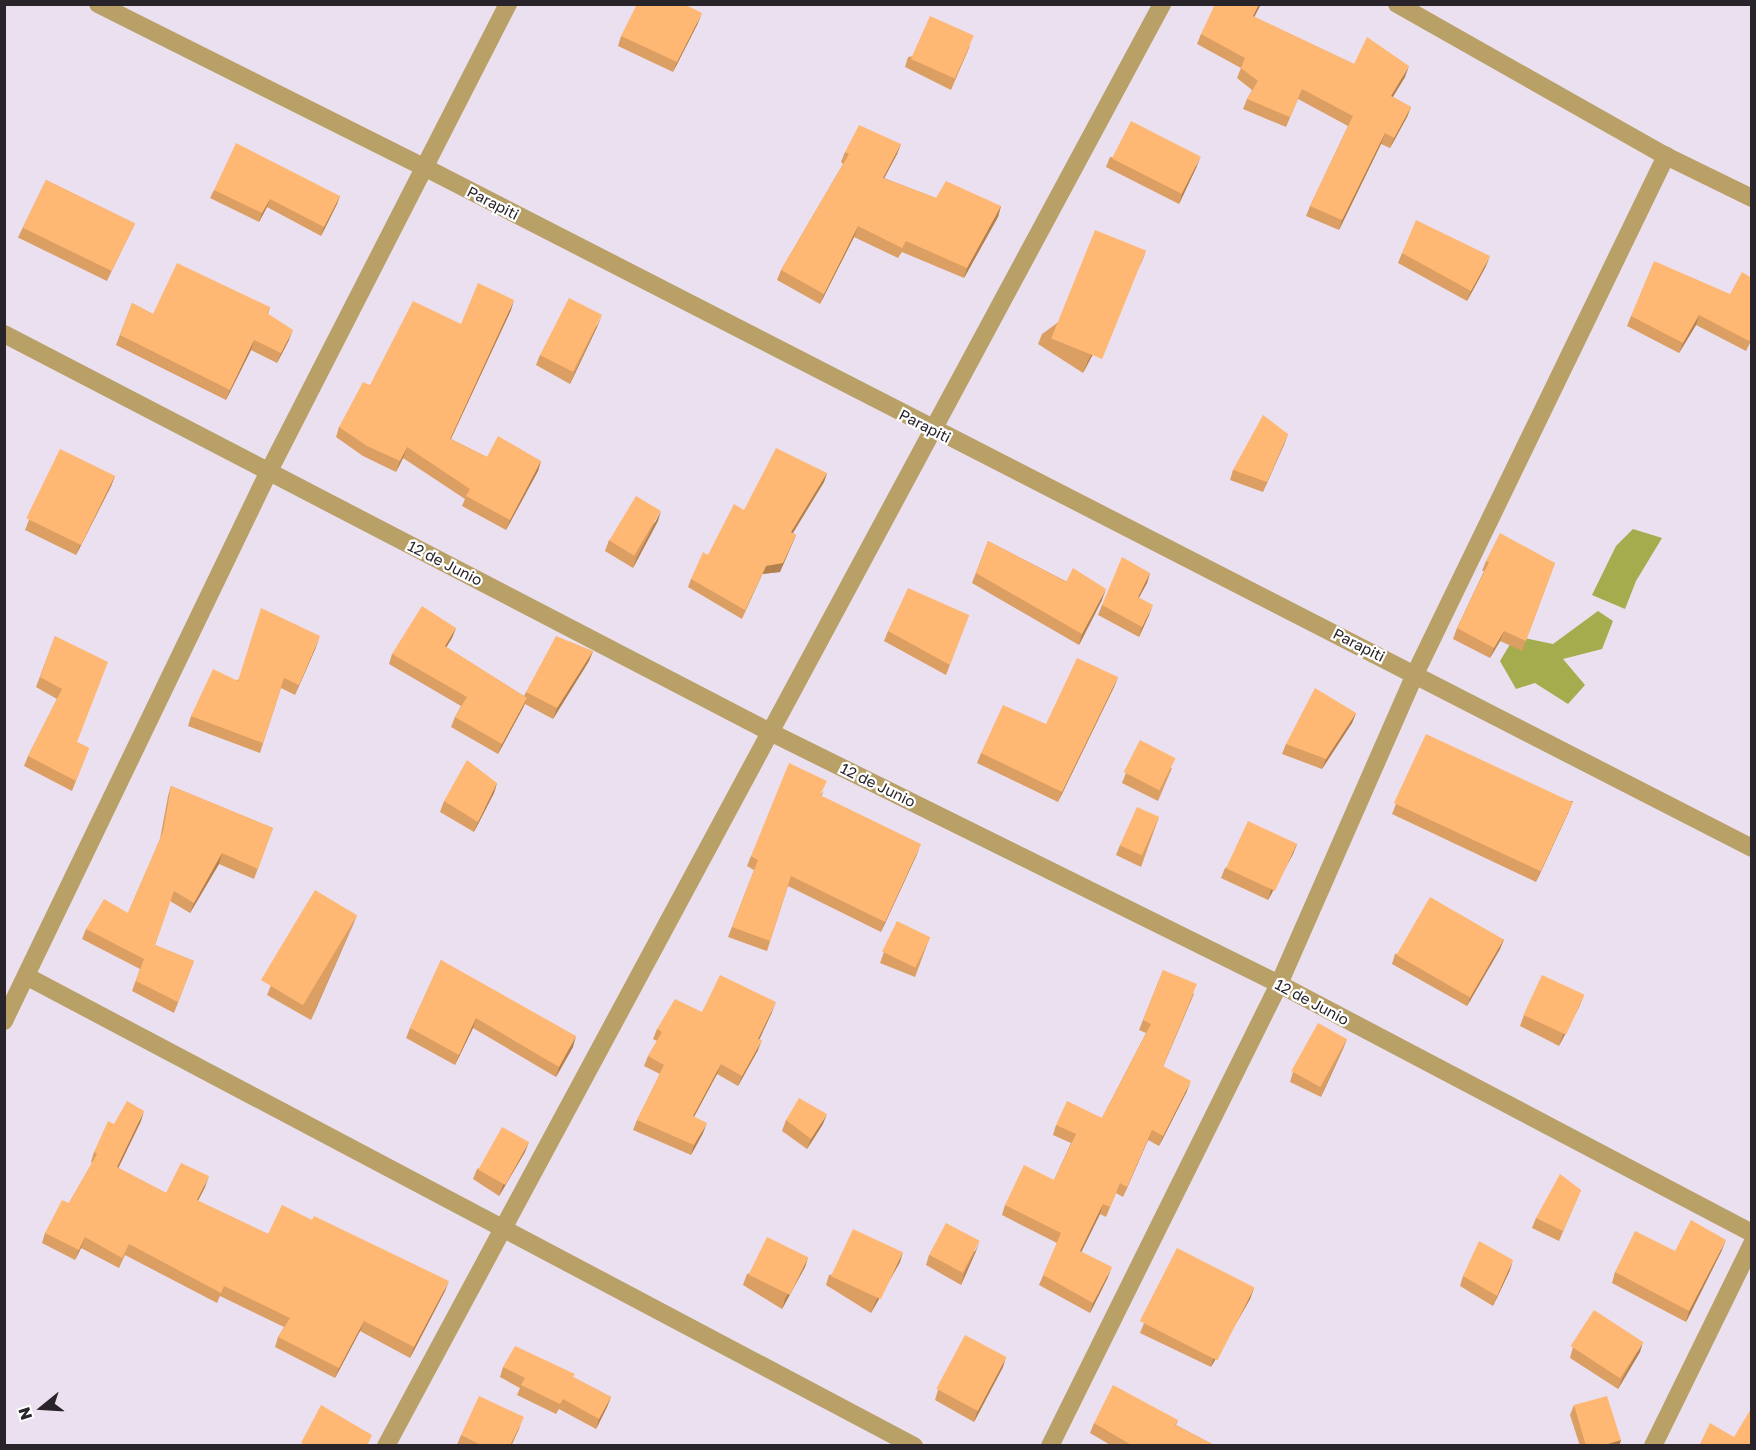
<!DOCTYPE html>
<style>
body{margin:0}
#map{position:relative;width:1756px;height:1450px;overflow:hidden;background:#ebe0ef;font-family:"Golos Text",sans-serif}
div>[style]{position:absolute}
.forest>*{inset:0;background:#a4ac4e}
.minor>*{height:18px;margin:-9px;padding:0 9px;transform-origin:9px;border-radius:9px;background:#b8a067}
.wall>*{inset:0;background:#db9e63;transform-origin:0 0}
.shaded-wall>*{inset:0;background:#b28150}
.building>*{inset:0;background:#ffb873;transform-origin:0 0}
span{translate:-50% -50%;white-space:nowrap;text-align:center;line-height:1.15;-webkit-text-stroke:4.5px #fff;paint-order:stroke}
.street-label{font-size:15px;color:#282429}
.frame{position:absolute;inset:0;border:6px solid #282429;pointer-events:none}
.north{position:absolute;left:12px;top:1378px;width:60px;height:60px;-webkit-text-stroke:4px #fff;paint-order:stroke;rotate:252deg;font-size:16px;font-weight:700;line-height:24px;text-align:center;color:#282429}
.north::after{content:'';display:block;margin:auto;width:21px;height:27px;background:#282429;clip-path:polygon(50% 0,100% 100%,50% 72%,0 100%)}
</style>
<div id="map">
<div class="forest">
<i style="clip-path:polygon(1633px 529px,1662px 538px,1636px 581px,1625px 609px,1592px 595px,1616px 546px)"></i>
<i style="clip-path:polygon(1598px 611px,1613px 621px,1602px 649px,1563px 659px,1585px 685px,1568px 704px,1535px 683px,1516px 689px,1500px 661px,1515px 636px,1553px 644px)"></i>
</div>
<div class="minor">
<i style="left:98px;top:4px;width:364px;rotate:26.6deg"></i>
<i style="left:424px;top:167px;width:1492px;rotate:27.15deg"></i>
<i style="left:1397px;top:4px;width:309px;rotate:29.5deg"></i>
<i style="left:1666px;top:156px;width:96px;rotate:26deg"></i>
<i style="left:4px;top:334px;width:861px;rotate:27.46deg"></i>
<i style="left:768px;top:731px;width:570px;rotate:26.34deg"></i>
<i style="left:1279px;top:984px;width:535px;rotate:27.76deg"></i>
<i style="left:26px;top:976px;width:1005px;rotate:27.89deg"></i>
<i style="left:4px;top:1021px;width:611px;rotate:-64.27deg"></i>
<i style="left:269px;top:471px;width:525px;rotate:-62.9deg"></i>
<i style="left:386px;top:1446px;width:1638px;rotate:-61.71deg"></i>
<i style="left:1050px;top:1446px;width:516px;rotate:-63.63deg"></i>
<i style="left:1279px;top:984px;width:339px;rotate:-66.3deg"></i>
<i style="left:1415px;top:674px;width:576px;rotate:-64.15deg"></i>
<i style="left:1653px;top:1446px;width:225px;rotate:-63.9deg"></i>
</div>
<div class="wall">
<i style="clip-path:polygon(1261px 4px,1254px 17px,1354px 64px,1405px 77px,1393px 97px,1411px 107px,1407px 117px,1390px 148px,1381px 144px,1339px 230px,1306px 216px,1310px 206px,1348px 126px,1298px 99px,1286px 127px,1243px 109px,1247px 99px,1252px 90px,1237px 78px,1241px 68px,1197px 44px,1201px 34px)"></i>
<i style="clip-path:polygon(698px 23px,673px 72px,618px 46px,621px 36px)"></i>
<i style="clip-path:polygon(970px 46px,951px 90px,905px 67px,908px 57px)"></i>
<i style="clip-path:polygon(901px 144px,897px 154px,884px 178px,936px 198px,1001px 206px,998px 217px,964px 278px,902px 252px,898px 258px,854px 237px,820px 304px,777px 280px,781px 270px,843px 164px,841px 162px,845px 152px)"></i>
<i style="clip-path:polygon(1110px 157px,1197px 166px,1179px 204px,1106px 167px)"></i>
<i style="left:46px;top:180px;width:99px;height:64px;rotate:26deg"></i>
<i style="clip-path:polygon(214px 190px,340px 196px,337px 204px,321px 236px,267px 207px,259px 222px,210px 198px)"></i>
<i style="clip-path:polygon(1402px 253px,1486px 266px,1467px 301px,1398px 263px)"></i>
<i style="clip-path:polygon(1142px 261px,1083px 373px,1038px 344px,1042px 334px)"></i>
<i style="clip-path:polygon(1752px 278px,1752px 339px,1746px 351px,1696px 325px,1679px 353px,1627px 326px,1631px 316px,1730px 294px)"></i>
<i style="clip-path:polygon(132px 303px,153px 314px,270px 307px,268px 314px,289px 340px,277px 363px,251px 350px,226px 400px,116px 345px)"></i>
<i style="clip-path:polygon(511px 310px,451px 439px,487px 457px,541px 461px,538px 471px,506px 530px,462px 506px,465px 499px,403px 458px,396px 472px,363px 456px,336px 437px,339px 427px,370px 385px,461px 324px)"></i>
<i style="clip-path:polygon(598px 325px,570px 384px,536px 365px,540px 355px)"></i>
<i style="clip-path:polygon(1288px 434px,1263px 492px,1230px 480px,1233px 470px)"></i>
<i style="clip-path:polygon(827px 473px,824px 482px,793px 533px,796px 535px,780px 572px,762px 574px,742px 619px,688px 587px,691px 579px,708px 555px,744px 510px)"></i>
<i style="clip-path:polygon(115px 476px,111px 486px,76px 555px,25px 530px,29px 520px)"></i>
<i style="clip-path:polygon(658px 521px,633px 568px,605px 551px,609px 540px)"></i>
<i style="clip-path:polygon(988px 541px,1102px 600px,1079px 645px,972px 583px)"></i>
<i style="clip-path:polygon(1486px 561px,1555px 563px,1522px 651px,1500px 641px,1490px 658px,1453px 639px,1457px 628px,1484px 571px,1482px 571px)"></i>
<i style="clip-path:polygon(1150px 573px,1147px 583px,1139px 597px,1149px 615px,1139px 637px,1098px 615px,1102px 605px)"></i>
<i style="clip-path:polygon(969px 615px,946px 675px,884px 641px,888px 631px)"></i>
<i style="clip-path:polygon(456px 628px,452px 638px,446px 647px,524px 696px,526px 692px,593px 651px,589px 661px,553px 719px,525px 704px,498px 754px,451px 727px,455px 717px,461px 706px,389px 664px,392px 654px)"></i>
<i style="clip-path:polygon(55px 636px,77px 742px,89px 748px,72px 791px,24px 766px,28px 756px,57px 699px,36px 687px)"></i>
<i style="clip-path:polygon(316px 647px,295px 695px,281px 688px,260px 753px,188px 726px,191px 716px,237px 680px)"></i>
<i style="clip-path:polygon(1118px 677px,1114px 687px,1058px 802px,977px 763px,981px 753px,1046px 724px)"></i>
<i style="clip-path:polygon(1356px 713px,1352px 723px,1322px 769px,1282px 754px,1286px 744px)"></i>
<i style="clip-path:polygon(1172px 768px,1158px 801px,1122px 783px,1126px 773px)"></i>
<i style="clip-path:polygon(497px 783px,494px 793px,474px 832px,440px 812px,444px 801px)"></i>
<i style="clip-path:polygon(171px 786px,273px 828px,254px 879px,219px 864px,190px 913px,170px 901px,155px 945px,194px 961px,174px 1013px,132px 991px,140px 969px,82px 939px,86px 929px,128px 913px,160px 839px,168px 796px)"></i>
<i style="clip-path:polygon(824px 791px,821px 796px,917px 854px,881px 932px,788px 886px,767px 951px,728px 937px,754px 870px,747px 866px,751px 856px)"></i>
<i style="clip-path:polygon(1573px 801px,1569px 811px,1536px 882px,1392px 814px,1396px 804px)"></i>
<i style="clip-path:polygon(1159px 817px,1141px 867px,1116px 855px,1120px 845px)"></i>
<i style="clip-path:polygon(1297px 844px,1293px 854px,1268px 900px,1221px 878px,1225px 868px)"></i>
<i style="clip-path:polygon(357px 915px,311px 1020px,267px 995px,271px 985px)"></i>
<i style="clip-path:polygon(930px 937px,915px 977px,880px 963px,884px 952px)"></i>
<i style="clip-path:polygon(1504px 939px,1500px 949px,1467px 1006px,1392px 964px,1395px 954px)"></i>
<i style="clip-path:polygon(441px 960px,573px 1047px,556px 1077px,473px 1028px,455px 1065px,406px 1038px,410px 1028px)"></i>
<i style="clip-path:polygon(1163px 970px,1194px 994px,1163px 1067px,1187px 1091px,1159px 1146px,1148px 1140px,1123px 1197px,1116px 1193px,1106px 1217px,1100px 1214px,1081px 1251px,1108px 1277px,1090px 1313px,1039px 1285px,1057px 1243px,1002px 1215px,1005px 1205px,1054px 1180px,1071px 1143px,1053px 1135px,1056px 1125px,1102px 1118px,1146px 1033px,1139px 1030px)"></i>
<i style="clip-path:polygon(1580px 1005px,1559px 1046px,1520px 1026px,1524px 1015px)"></i>
<i style="clip-path:polygon(702px 1012px,772px 1012px,759px 1039px,758px 1050px,738px 1086px,717px 1074px,694px 1117px,703px 1133px,691px 1155px,633px 1130px,637px 1120px,660px 1074px,644px 1066px,648px 1056px,657px 1041px,653px 1039px,657px 1029px)"></i>
<i style="clip-path:polygon(1347px 1039px,1321px 1097px,1290px 1082px,1293px 1072px)"></i>
<i style="clip-path:polygon(786px 1120px,823px 1124px,807px 1149px,782px 1131px)"></i>
<i style="clip-path:polygon(141px 1121px,118px 1168px,166px 1193px,205px 1187px,198px 1201px,268px 1234px,445px 1291px,410px 1358px,360px 1331px,335px 1378px,275px 1347px,278px 1337px,284px 1327px,220px 1296px,217px 1303px,125px 1255px,119px 1268px,81px 1248px,75px 1260px,42px 1243px,45px 1233px,69px 1203px,92px 1163px,91px 1162px,94px 1152px,114px 1124px)"></i>
<i style="clip-path:polygon(525px 1152px,499px 1196px,473px 1179px,477px 1169px)"></i>
<i style="clip-path:polygon(1581px 1190px,1559px 1241px,1532px 1228px,1536px 1218px)"></i>
<i style="clip-path:polygon(1722px 1250px,1686px 1322px,1612px 1283px,1615px 1272px,1675px 1251px)"></i>
<i style="clip-path:polygon(976px 1251px,961px 1285px,926px 1265px,929px 1255px)"></i>
<i style="clip-path:polygon(808px 1257px,805px 1267px,782px 1309px,743px 1285px,747px 1274px)"></i>
<i style="clip-path:polygon(900px 1262px,871px 1313px,826px 1285px,829px 1275px)"></i>
<i style="clip-path:polygon(1510px 1270px,1493px 1306px,1460px 1286px,1463px 1276px)"></i>
<i style="clip-path:polygon(1254px 1288px,1250px 1299px,1211px 1367px,1140px 1333px,1144px 1323px)"></i>
<i style="clip-path:polygon(1573px 1347px,1640px 1352px,1618px 1389px,1570px 1358px)"></i>
<i style="clip-path:polygon(503px 1367px,573px 1377px,611px 1397px,607px 1407px,596px 1429px,559px 1409px,556px 1414px,517px 1395px,520px 1388px,500px 1377px)"></i>
<i style="clip-path:polygon(1003px 1367px,974px 1422px,935px 1400px,938px 1390px)"></i>
<i style="clip-path:polygon(1574px 1405px,1621px 1440px,1619px 1446px,1580px 1446px,1570px 1415px)"></i>
<i style="clip-path:polygon(1178px 1420px,1176px 1425px,1216px 1446px,1112px 1446px,1090px 1433px,1094px 1423px)"></i>
<i style="clip-path:polygon(520px 1427px,511px 1446px,457px 1445px,461px 1435px)"></i>
</div>
<div class="shaded-wall">
<i style="clip-path:polygon(1259px 4px,1261px 4px,1249px 27px,1253px 16px)"></i>
<i style="clip-path:polygon(702px 13px,698px 23px,673px 72px,677px 62px)"></i>
<i style="clip-path:polygon(1409px 66px,1405px 77px,1387px 106px,1391px 96px)"></i>
<i style="clip-path:polygon(1411px 107px,1407px 117px,1390px 148px,1394px 138px)"></i>
<i style="clip-path:polygon(1385px 133px,1381px 144px,1339px 230px,1342px 220px)"></i>
<i style="clip-path:polygon(901px 144px,897px 154px,879px 188px,883px 178px)"></i>
<i style="clip-path:polygon(1201px 156px,1197px 166px,1179px 204px,1182px 194px)"></i>
<i style="clip-path:polygon(340px 196px,337px 204px,321px 236px,324px 227px)"></i>
<i style="clip-path:polygon(270px 199px,267px 207px,259px 222px,262px 213px)"></i>
<i style="clip-path:polygon(1001px 206px,998px 217px,964px 278px,967px 268px)"></i>
<i style="clip-path:polygon(858px 226px,854px 237px,820px 304px,824px 294px)"></i>
<i style="clip-path:polygon(1146px 251px,1142px 261px,1083px 373px,1087px 363px)"></i>
<i style="clip-path:polygon(1490px 256px,1486px 266px,1467px 301px,1471px 291px)"></i>
<i style="clip-path:polygon(514px 300px,511px 310px,446px 449px,450px 439px)"></i>
<i style="clip-path:polygon(602px 315px,598px 325px,570px 384px,574px 374px)"></i>
<i style="clip-path:polygon(1699px 315px,1696px 325px,1679px 353px,1683px 343px)"></i>
<i style="clip-path:polygon(293px 330px,289px 340px,277px 363px,281px 353px)"></i>
<i style="clip-path:polygon(254px 340px,251px 350px,226px 400px,230px 390px)"></i>
<i style="clip-path:polygon(1288px 434px,1284px 445px,1263px 492px,1267px 482px)"></i>
<i style="clip-path:polygon(407px 447px,403px 458px,396px 472px,400px 461px)"></i>
<i style="clip-path:polygon(541px 461px,538px 471px,506px 530px,510px 520px)"></i>
<i style="clip-path:polygon(827px 473px,824px 482px,788px 541px,791px 532px)"></i>
<i style="clip-path:polygon(115px 476px,111px 486px,76px 555px,80px 545px)"></i>
<i style="clip-path:polygon(661px 511px,658px 521px,633px 568px,637px 557px)"></i>
<i style="clip-path:polygon(796px 535px,780px 572px,762px 574px,742px 619px,766px 566px)"></i>
<i style="clip-path:polygon(1150px 573px,1147px 583px,1134px 607px,1138px 597px)"></i>
<i style="clip-path:polygon(1106px 589px,1102px 600px,1079px 645px,1082px 634px)"></i>
<i style="clip-path:polygon(1153px 605px,1149px 615px,1139px 637px,1142px 627px)"></i>
<i style="clip-path:polygon(456px 628px,452px 638px,441px 656px,445px 646px)"></i>
<i style="clip-path:polygon(1504px 631px,1500px 641px,1490px 658px,1494px 648px)"></i>
<i style="clip-path:polygon(320px 636px,316px 647px,295px 695px,299px 685px)"></i>
<i style="clip-path:polygon(593px 651px,589px 661px,553px 719px,557px 708px)"></i>
<i style="clip-path:polygon(1118px 677px,1114px 687px,1058px 802px,1062px 792px)"></i>
<i style="clip-path:polygon(527px 698px,523px 708px,498px 754px,502px 744px)"></i>
<i style="clip-path:polygon(1356px 713px,1352px 723px,1322px 769px,1326px 759px)"></i>
<i style="clip-path:polygon(497px 783px,494px 793px,474px 832px,478px 822px)"></i>
<i style="clip-path:polygon(1573px 801px,1569px 811px,1536px 882px,1540px 872px)"></i>
<i style="clip-path:polygon(921px 844px,917px 854px,881px 932px,885px 922px)"></i>
<i style="clip-path:polygon(1297px 844px,1293px 854px,1268px 900px,1271px 890px)"></i>
<i style="clip-path:polygon(222px 853px,219px 864px,190px 913px,194px 903px)"></i>
<i style="clip-path:polygon(357px 915px,353px 925px,311px 1020px,315px 1010px)"></i>
<i style="clip-path:polygon(1504px 939px,1500px 949px,1467px 1006px,1471px 996px)"></i>
<i style="clip-path:polygon(1584px 995px,1580px 1005px,1559px 1046px,1563px 1035px)"></i>
<i style="clip-path:polygon(776px 1002px,772px 1012px,755px 1049px,758px 1039px)"></i>
<i style="clip-path:polygon(476px 1018px,473px 1028px,455px 1065px,459px 1055px)"></i>
<i style="clip-path:polygon(576px 1036px,573px 1047px,556px 1077px,559px 1067px)"></i>
<i style="clip-path:polygon(1347px 1039px,1343px 1049px,1321px 1097px,1325px 1087px)"></i>
<i style="clip-path:polygon(762px 1040px,758px 1050px,738px 1086px,742px 1076px)"></i>
<i style="clip-path:polygon(721px 1064px,717px 1074px,689px 1126px,693px 1116px)"></i>
<i style="clip-path:polygon(1191px 1081px,1187px 1091px,1159px 1146px,1163px 1136px)"></i>
<i style="clip-path:polygon(144px 1111px,141px 1121px,114px 1177px,117px 1167px)"></i>
<i style="clip-path:polygon(827px 1114px,823px 1124px,807px 1149px,811px 1139px)"></i>
<i style="clip-path:polygon(707px 1123px,703px 1133px,691px 1155px,694px 1145px)"></i>
<i style="clip-path:polygon(1152px 1130px,1148px 1140px,1123px 1197px,1127px 1187px)"></i>
<i style="clip-path:polygon(529px 1142px,525px 1152px,499px 1196px,503px 1185px)"></i>
<i style="clip-path:polygon(209px 1176px,205px 1187px,193px 1210px,197px 1200px)"></i>
<i style="clip-path:polygon(1103px 1204px,1100px 1214px,1077px 1261px,1080px 1251px)"></i>
<i style="clip-path:polygon(85px 1237px,81px 1248px,75px 1260px,79px 1250px)"></i>
<i style="clip-path:polygon(1726px 1240px,1722px 1250px,1686px 1322px,1689px 1311px)"></i>
<i style="clip-path:polygon(980px 1241px,976px 1251px,961px 1285px,964px 1274px)"></i>
<i style="clip-path:polygon(903px 1252px,900px 1262px,871px 1313px,875px 1303px)"></i>
<i style="clip-path:polygon(808px 1257px,805px 1267px,782px 1309px,785px 1299px)"></i>
<i style="clip-path:polygon(1513px 1260px,1510px 1270px,1493px 1306px,1497px 1296px)"></i>
<i style="clip-path:polygon(1112px 1267px,1108px 1277px,1090px 1313px,1093px 1303px)"></i>
<i style="clip-path:polygon(449px 1281px,445px 1291px,410px 1358px,414px 1347px)"></i>
<i style="clip-path:polygon(1254px 1288px,1250px 1299px,1211px 1367px,1214px 1357px)"></i>
<i style="clip-path:polygon(364px 1321px,360px 1331px,335px 1378px,339px 1368px)"></i>
<i style="clip-path:polygon(1643px 1342px,1640px 1352px,1618px 1389px,1622px 1379px)"></i>
<i style="clip-path:polygon(1006px 1357px,1003px 1367px,974px 1422px,977px 1412px)"></i>
<i style="clip-path:polygon(611px 1397px,607px 1407px,596px 1429px,599px 1419px)"></i>
<i style="clip-path:polygon(524px 1417px,511px 1446px,510px 1446px)"></i>
<i style="clip-path:polygon(1621px 1440px,1619px 1446px,1601px 1446px)"></i>
</div>
<div class="building">
<i style="clip-path:polygon(637px 4px,684px 4px,702px 13px,677px 62px,621px 36px)"></i>
<i style="clip-path:polygon(1215px 4px,1259px 4px,1253px 16px,1354px 64px,1367px 37px,1409px 66px,1391px 96px,1411px 107px,1394px 138px,1385px 133px,1342px 220px,1310px 206px,1353px 116px,1302px 89px,1290px 117px,1247px 99px,1258px 81px,1241px 68px,1245px 58px,1201px 34px)"></i>
<i style="left:930px;top:16px;width:48px;height:47px;rotate:24deg"></i>
<i style="left:1131px;top:121px;width:78px;height:42px;rotate:27deg"></i>
<i style="clip-path:polygon(859px 125px,901px 144px,883px 178px,936px 198px,946px 181px,1001px 206px,967px 268px,906px 241px,902px 248px,858px 226px,824px 294px,781px 270px,849px 154px,845px 152px)"></i>
<i style="clip-path:polygon(236px 143px,340px 196px,324px 227px,270px 199px,262px 213px,214px 190px)"></i>
<i style="left:46px;top:180px;width:99px;height:53px;rotate:26deg"></i>
<i style="clip-path:polygon(1416px 220px,1490px 256px,1471px 291px,1402px 253px)"></i>
<i style="left:1095px;top:230px;width:55px;height:117px;rotate:22deg"></i>
<i style="clip-path:polygon(1654px 261px,1730px 294px,1742px 272px,1752px 278px,1752px 337px,1749px 341px,1699px 315px,1683px 343px,1631px 316px)"></i>
<i style="clip-path:polygon(177px 263px,270px 307px,267px 313px,293px 330px,281px 353px,254px 340px,230px 390px,120px 335px,132px 303px,153px 314px)"></i>
<i style="clip-path:polygon(478px 283px,514px 300px,450px 439px,487px 457px,498px 436px,541px 461px,510px 520px,466px 496px,470px 489px,407px 447px,400px 461px,367px 446px,339px 427px,363px 382px,370px 385px,413px 301px,461px 324px)"></i>
<i style="left:569px;top:298px;width:37px;height:64px;rotate:27deg"></i>
<i style="clip-path:polygon(1263px 415px,1288px 434px,1267px 482px,1233px 470px)"></i>
<i style="clip-path:polygon(776px 448px,827px 473px,791px 532px,796px 535px,783px 563px,766px 566px,745px 610px,691px 579px,703px 552px,708px 555px,734px 504px,744px 510px)"></i>
<i style="left:60px;top:449px;width:61px;height:77px;rotate:26deg"></i>
<i style="left:636px;top:496px;width:29px;height:52px;rotate:31deg"></i>
<i style="clip-path:polygon(1500px 533px,1555px 563px,1526px 641px,1504px 631px,1494px 648px,1457px 628px,1489px 562px,1486px 561px)"></i>
<i style="clip-path:polygon(988px 541px,1066px 582px,1073px 568px,1106px 589px,1082px 634px,976px 573px)"></i>
<i style="clip-path:polygon(1122px 557px,1150px 573px,1138px 597px,1153px 605px,1142px 627px,1102px 605px)"></i>
<i style="clip-path:polygon(908px 588px,969px 615px,950px 665px,888px 631px)"></i>
<i style="clip-path:polygon(422px 606px,456px 628px,445px 646px,527px 698px,502px 744px,455px 717px,467px 697px,392px 654px)"></i>
<i style="clip-path:polygon(261px 608px,320px 636px,299px 685px,284px 678px,263px 743px,191px 716px,213px 669px,238px 681px)"></i>
<i style="clip-path:polygon(55px 636px,108px 662px,77px 742px,89px 748px,76px 781px,28px 756px,62px 689px,40px 677px)"></i>
<i style="clip-path:polygon(556px 636px,593px 651px,557px 708px,526px 692px)"></i>
<i style="clip-path:polygon(1077px 658px,1118px 677px,1062px 792px,981px 753px,1003px 705px,1046px 724px)"></i>
<i style="clip-path:polygon(1315px 688px,1356px 713px,1326px 759px,1286px 744px)"></i>
<i style="left:1426px;top:734px;width:162px;height:76px;rotate:25deg"></i>
<i style="left:1140px;top:740px;width:40px;height:36px;rotate:27deg"></i>
<i style="clip-path:polygon(467px 760px,497px 783px,478px 822px,444px 801px)"></i>
<i style="clip-path:polygon(789px 763px,827px 781px,820px 795px,921px 844px,885px 922px,791px 876px,770px 941px,732px 927px,758px 860px,751px 856px)"></i>
<i style="clip-path:polygon(171px 786px,273px 828px,258px 869px,222px 853px,194px 903px,174px 891px,155px 945px,194px 961px,178px 1002px,136px 981px,144px 959px,86px 929px,104px 899px,128px 913px,163px 832px)"></i>
<i style="left:1137px;top:807px;width:24px;height:42px;rotate:24deg"></i>
<i style="left:1248px;top:821px;width:54px;height:52px;rotate:25deg"></i>
<i style="left:315px;top:890px;width:49px;height:105px;rotate:31deg"></i>
<i style="left:1430px;top:897px;width:85px;height:67px;rotate:30deg"></i>
<i style="left:897px;top:921px;width:37px;height:34px;rotate:26deg"></i>
<i style="clip-path:polygon(441px 960px,576px 1036px,559px 1067px,476px 1018px,459px 1055px,410px 1028px)"></i>
<i style="clip-path:polygon(1163px 970px,1197px 984px,1163px 1066px,1191px 1081px,1163px 1136px,1152px 1130px,1127px 1187px,1120px 1183px,1110px 1207px,1103px 1204px,1080px 1251px,1112px 1267px,1093px 1303px,1043px 1275px,1061px 1233px,1005px 1205px,1024px 1165px,1054px 1180px,1076px 1134px,1056px 1125px,1067px 1101px,1102px 1118px,1151px 1024px,1143px 1020px)"></i>
<i style="clip-path:polygon(720px 975px,776px 1002px,758px 1039px,762px 1040px,742px 1076px,721px 1064px,693px 1116px,707px 1123px,694px 1145px,637px 1120px,664px 1065px,648px 1056px,662px 1032px,657px 1029px,675px 999px,702px 1012px)"></i>
<i style="left:1542px;top:975px;width:47px;height:44px;rotate:25deg"></i>
<i style="left:1318px;top:1023px;width:33px;height:55px;rotate:29deg"></i>
<i style="clip-path:polygon(799px 1098px,827px 1114px,811px 1139px,786px 1120px)"></i>
<i style="clip-path:polygon(127px 1101px,144px 1111px,117px 1167px,166px 1193px,181px 1163px,209px 1176px,197px 1200px,268px 1234px,282px 1205px,312px 1220px,314px 1216px,449px 1281px,414px 1347px,364px 1321px,339px 1368px,278px 1337px,290px 1318px,224px 1286px,221px 1293px,129px 1244px,122px 1258px,85px 1237px,79px 1250px,45px 1233px,62px 1200px,69px 1203px,97px 1154px,94px 1152px,108px 1121px,114px 1124px)"></i>
<i style="left:502px;top:1127px;width:31px;height:49px;rotate:29deg"></i>
<i style="clip-path:polygon(1560px 1174px,1581px 1190px,1563px 1231px,1536px 1218px)"></i>
<i style="clip-path:polygon(1691px 1220px,1726px 1240px,1689px 1311px,1615px 1272px,1635px 1231px,1675px 1251px)"></i>
<i style="left:946px;top:1223px;width:38px;height:36px;rotate:28deg"></i>
<i style="left:853px;top:1229px;width:55px;height:52px;rotate:25deg"></i>
<i style="left:767px;top:1237px;width:46px;height:42px;rotate:26deg"></i>
<i style="clip-path:polygon(1479px 1241px,1513px 1260px,1497px 1296px,1463px 1276px)"></i>
<i style="left:1177px;top:1248px;width:87px;height:82px;rotate:27deg"></i>
<i style="left:1594px;top:1310px;width:59px;height:43px;rotate:33deg"></i>
<i style="left:965px;top:1335px;width:47px;height:61px;rotate:28deg"></i>
<i style="clip-path:polygon(515px 1346px,575px 1374px,573px 1377px,611px 1397px,599px 1419px,563px 1399px,560px 1404px,521px 1385px,525px 1378px,503px 1367px)"></i>
<i style="clip-path:polygon(1113px 1385px,1178px 1420px,1175px 1425px,1216px 1446px,1133px 1446px,1094px 1423px)"></i>
<i style="clip-path:polygon(479px 1396px,524px 1417px,510px 1446px,483px 1446px,461px 1435px)"></i>
<i style="clip-path:polygon(1607px 1396px,1621px 1440px,1601px 1446px,1586px 1446px,1574px 1405px)"></i>
<i style="clip-path:polygon(321px 1405px,372px 1435px,367px 1446px,306px 1446px,301px 1443px)"></i>
<i style="clip-path:polygon(1752px 1407px,1752px 1446px,1699px 1446px,1710px 1423px,1734px 1437px)"></i>
</div>
<div class="street-label">
<span style="left:493px;top:203px;rotate:27deg">Parapiti</span>
<span style="left:925px;top:426px;rotate:27deg">Parapiti</span>
<span style="left:445px;top:563px;rotate:27deg">12 de Junio</span>
<span style="left:1359px;top:645px;rotate:27deg">Parapiti</span>
<span style="left:878px;top:785px;rotate:26deg">12 de Junio</span>
<span style="left:1312px;top:1002px;rotate:28deg">12 de Junio</span>
</div>
<div class="frame"></div>
<div class="north">N</div>
</div>
